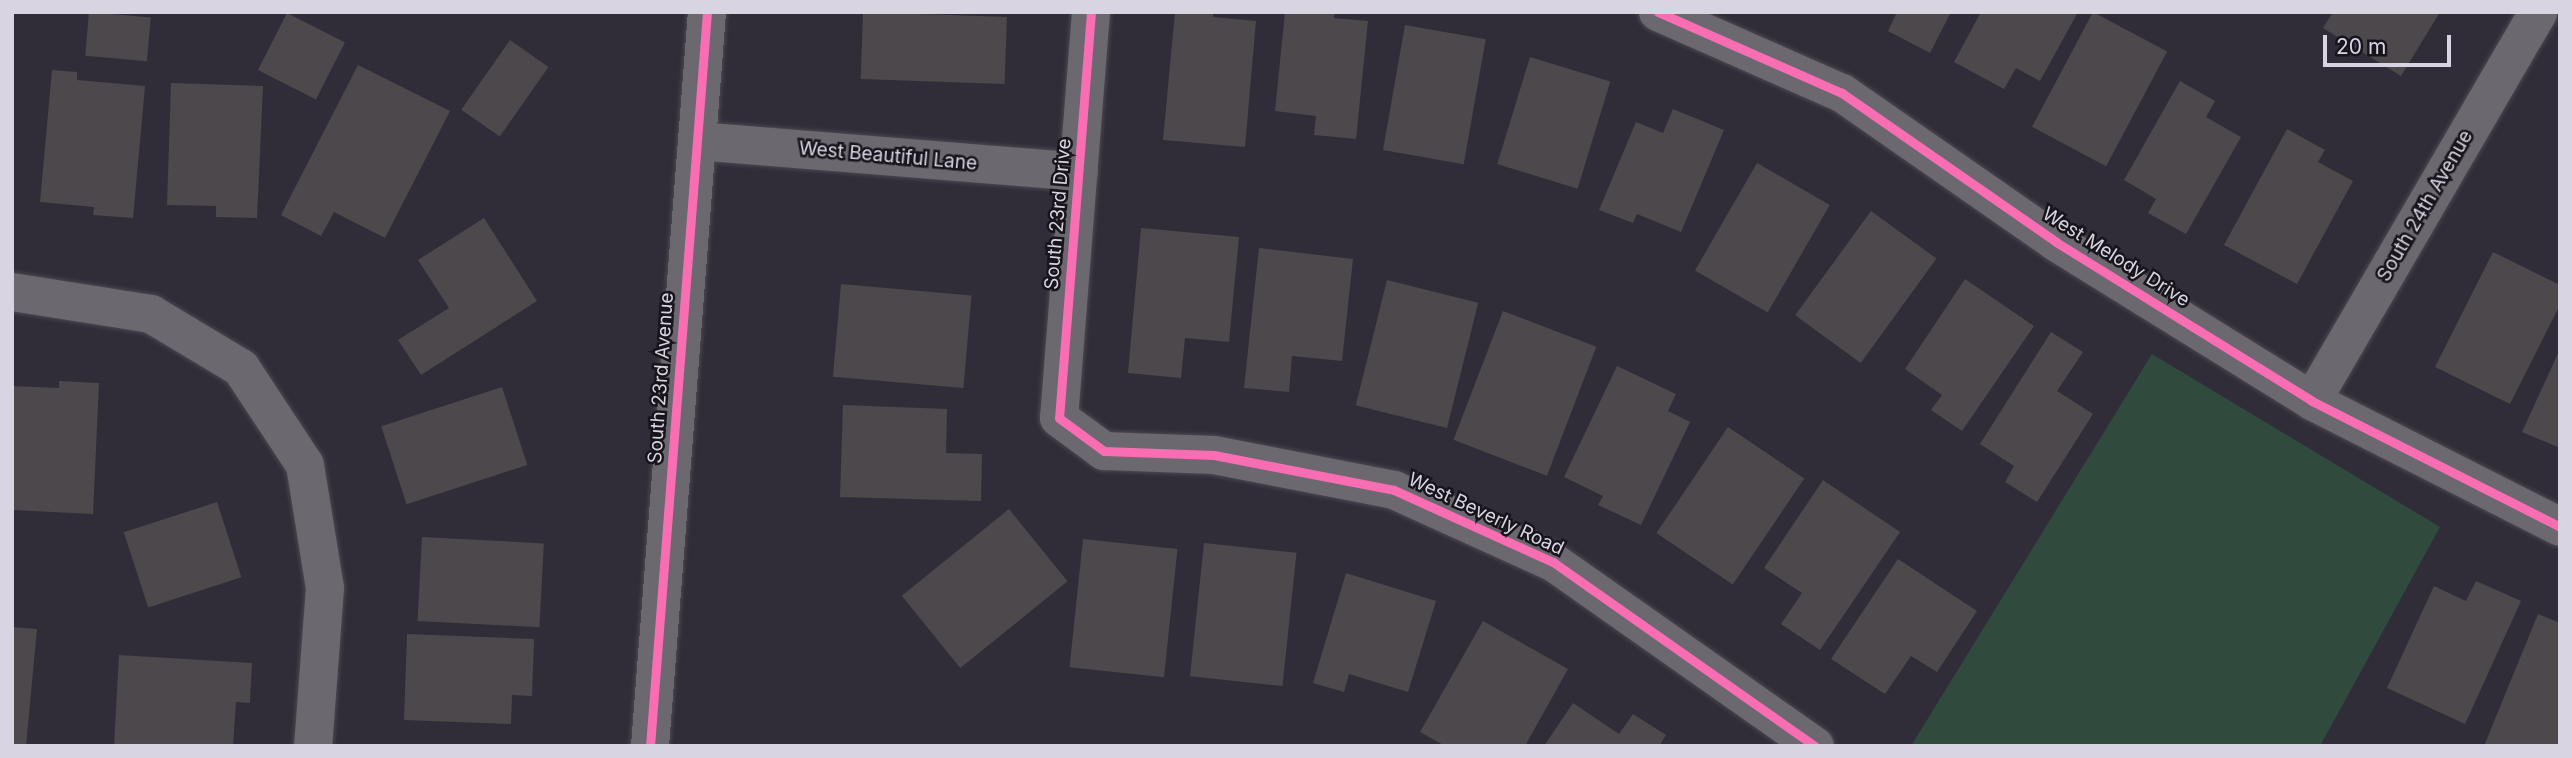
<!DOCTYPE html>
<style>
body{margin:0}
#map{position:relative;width:2572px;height:758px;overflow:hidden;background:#312d38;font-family:Inter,sans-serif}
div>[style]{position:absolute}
.green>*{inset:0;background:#304a3e}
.building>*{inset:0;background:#4c484b;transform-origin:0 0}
.roads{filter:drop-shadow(0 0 2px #4c4851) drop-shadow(0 0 2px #4c4851)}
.street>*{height:38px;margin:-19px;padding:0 19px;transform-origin:19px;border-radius:19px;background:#6b6870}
.cycleway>*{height:9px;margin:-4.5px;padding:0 4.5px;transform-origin:4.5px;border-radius:4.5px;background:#f96db3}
span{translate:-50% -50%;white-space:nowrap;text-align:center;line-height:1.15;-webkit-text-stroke:5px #17141c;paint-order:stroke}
.street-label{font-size:19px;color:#d8d4e1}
.frame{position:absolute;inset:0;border:14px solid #d8d4e1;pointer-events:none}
.scale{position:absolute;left:2323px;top:35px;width:128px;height:32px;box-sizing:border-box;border:4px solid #d8d4e1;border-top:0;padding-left:9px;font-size:21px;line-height:24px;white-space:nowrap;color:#d8d4e1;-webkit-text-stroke:5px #17141c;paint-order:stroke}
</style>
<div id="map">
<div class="green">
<i style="clip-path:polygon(2152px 354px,2440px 527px,2325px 737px,2320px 746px,1911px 746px)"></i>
</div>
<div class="building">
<i style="left:89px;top:12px;width:62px;height:44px;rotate:5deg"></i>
<i style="left:863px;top:12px;width:144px;height:67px;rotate:2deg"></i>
<i style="clip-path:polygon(1175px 12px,1213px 12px,1213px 17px,1256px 21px,1245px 147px,1163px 140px)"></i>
<i style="clip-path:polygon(1285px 12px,1335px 12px,1334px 18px,1368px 21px,1356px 139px,1314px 135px,1316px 116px,1275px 111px)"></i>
<i style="clip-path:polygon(1897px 12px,1951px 12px,1930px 53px,1888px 31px)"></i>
<i style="clip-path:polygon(1981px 12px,2078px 12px,2040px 81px,2016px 68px,2004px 89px,1954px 62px)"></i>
<i style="left:2093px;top:12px;width:84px;height:130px;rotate:28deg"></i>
<i style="clip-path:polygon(2333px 12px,2440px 12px,2401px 76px,2323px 28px)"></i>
<i style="left:287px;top:13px;width:65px;height:64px;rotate:27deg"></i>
<i style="left:1405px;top:25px;width:82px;height:127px;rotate:10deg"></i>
<i style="left:510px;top:40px;width:47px;height:85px;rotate:35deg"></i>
<i style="left:1530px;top:57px;width:84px;height:112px;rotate:17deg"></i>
<i style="clip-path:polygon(358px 65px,450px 111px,385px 238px,334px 212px,321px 236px,281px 215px)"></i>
<i style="clip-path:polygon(52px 70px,77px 72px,77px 80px,145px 86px,133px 218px,93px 215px,94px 207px,40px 202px)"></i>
<i style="clip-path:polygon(2180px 81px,2215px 101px,2206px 117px,2241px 137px,2186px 234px,2148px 213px,2156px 199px,2124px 180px)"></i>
<i style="clip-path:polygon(171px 83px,263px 86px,257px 218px,216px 217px,216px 206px,167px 205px)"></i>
<i style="clip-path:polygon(1673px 109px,1724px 130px,1681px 232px,1637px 214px,1633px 223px,1599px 210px,1636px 122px,1663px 133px)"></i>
<i style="clip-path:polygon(2287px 129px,2325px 150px,2318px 162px,2353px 181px,2297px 284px,2224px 245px)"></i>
<i style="left:1757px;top:163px;width:84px;height:124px;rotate:30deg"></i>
<i style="left:1871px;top:211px;width:81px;height:129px;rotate:36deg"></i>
<i style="clip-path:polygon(484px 218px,537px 301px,421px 375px,398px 340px,449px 308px,418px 260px)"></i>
<i style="clip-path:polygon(1141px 228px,1239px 237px,1229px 342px,1185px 338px,1181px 378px,1128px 373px)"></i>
<i style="clip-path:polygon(1259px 248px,1353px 259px,1342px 361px,1292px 356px,1289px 392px,1244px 388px)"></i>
<i style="clip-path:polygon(2493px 252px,2560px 285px,2560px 305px,2510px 404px,2435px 367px)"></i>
<i style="clip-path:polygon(1965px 279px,2034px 326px,1962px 431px,1931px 410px,1942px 395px,1905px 369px)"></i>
<i style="left:1387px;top:280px;width:94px;height:129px;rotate:14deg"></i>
<i style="left:841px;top:284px;width:131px;height:93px;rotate:5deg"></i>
<i style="left:1503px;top:311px;width:100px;height:138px;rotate:21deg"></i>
<i style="clip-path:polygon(2051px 332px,2083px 352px,2057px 391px,2093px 414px,2037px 502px,2005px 482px,2014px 466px,1980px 444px)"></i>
<i style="clip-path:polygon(2560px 349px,2560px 448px,2522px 432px)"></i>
<i style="clip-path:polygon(1617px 366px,1676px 394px,1668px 411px,1690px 422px,1641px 525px,1598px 505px,1603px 496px,1564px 477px)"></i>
<i style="clip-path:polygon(59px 381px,99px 383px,93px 514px,12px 510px,12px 386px,59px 388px)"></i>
<i style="left:502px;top:387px;width:82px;height:127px;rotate:72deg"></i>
<i style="clip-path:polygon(843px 405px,947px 409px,946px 453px,982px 454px,981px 501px,840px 497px)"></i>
<i style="left:1728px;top:427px;width:92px;height:128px;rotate:34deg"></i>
<i style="clip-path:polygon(1823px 480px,1900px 532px,1820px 650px,1781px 624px,1802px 593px,1764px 568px)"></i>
<i style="left:217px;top:502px;width:79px;height:98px;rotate:72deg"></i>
<i style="left:1009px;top:509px;width:93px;height:138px;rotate:51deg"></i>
<i style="left:422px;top:537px;width:122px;height:84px;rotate:3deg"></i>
<i style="left:1083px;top:539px;width:95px;height:129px;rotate:6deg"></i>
<i style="left:1204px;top:543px;width:93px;height:134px;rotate:6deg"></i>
<i style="clip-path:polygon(1898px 559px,1977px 611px,1937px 672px,1911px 656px,1885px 694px,1831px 659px)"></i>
<i style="clip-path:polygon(1346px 573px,1436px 601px,1408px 692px,1349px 674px,1344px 692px,1313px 683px)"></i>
<i style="clip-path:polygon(2476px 581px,2521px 601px,2465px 724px,2387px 688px,2434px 586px,2466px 601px)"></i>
<i style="clip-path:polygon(2538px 614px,2560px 623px,2560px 746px,2484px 746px)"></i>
<i style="clip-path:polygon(1483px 621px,1568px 669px,1525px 746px,1445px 746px,1420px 732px)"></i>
<i style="clip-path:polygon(12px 627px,37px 629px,26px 746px,12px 746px)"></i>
<i style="clip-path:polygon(407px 634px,534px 639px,532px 696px,512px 695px,511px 724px,404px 720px)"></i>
<i style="clip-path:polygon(119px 655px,252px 663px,250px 703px,236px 702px,233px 746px,114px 746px)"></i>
<i style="clip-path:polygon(1573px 703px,1619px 734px,1633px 714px,1666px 735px,1659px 746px,1544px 746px)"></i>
</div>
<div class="roads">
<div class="street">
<i style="left:1091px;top:12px;width:407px;rotate:94.5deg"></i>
<i style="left:1059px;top:418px;width:56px;rotate:36.3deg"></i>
<i style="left:1104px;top:451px;width:110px;rotate:2.1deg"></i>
<i style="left:1214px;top:455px;width:183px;rotate:11deg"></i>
<i style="left:1394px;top:490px;width:175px;rotate:24.4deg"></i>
<i style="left:1553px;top:562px;width:320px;rotate:35.1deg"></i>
<i style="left:1658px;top:12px;width:201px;rotate:23.8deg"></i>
<i style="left:1842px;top:93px;width:261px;rotate:34.8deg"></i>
<i style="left:2056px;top:242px;width:301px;rotate:31.8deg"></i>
<i style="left:2312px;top:401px;width:278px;rotate:26.9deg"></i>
<i style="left:697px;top:141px;width:383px;rotate:4.6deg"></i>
<i style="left:12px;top:292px;width:141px;rotate:9deg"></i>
<i style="left:151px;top:314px;width:105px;rotate:31deg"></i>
<i style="left:241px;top:368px;width:116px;rotate:56.6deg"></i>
<i style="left:305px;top:465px;width:125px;rotate:80.8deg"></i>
<i style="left:325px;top:588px;width:158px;rotate:94.3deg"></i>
<i style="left:2312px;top:401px;width:450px;rotate:-59.8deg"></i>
<i style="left:650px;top:746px;width:736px;rotate:-85.56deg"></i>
</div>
</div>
<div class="cycleway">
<i style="left:1091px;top:12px;width:407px;rotate:94.5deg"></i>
<i style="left:1059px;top:418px;width:56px;rotate:36.3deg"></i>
<i style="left:1104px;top:451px;width:110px;rotate:2.1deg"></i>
<i style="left:1214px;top:455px;width:183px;rotate:11deg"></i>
<i style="left:1394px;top:490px;width:175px;rotate:24.4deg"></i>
<i style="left:1553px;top:562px;width:320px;rotate:35.1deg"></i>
<i style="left:1658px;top:12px;width:201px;rotate:23.8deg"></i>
<i style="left:1842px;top:93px;width:261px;rotate:34.8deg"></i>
<i style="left:2056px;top:242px;width:301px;rotate:31.8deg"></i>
<i style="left:2312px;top:401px;width:278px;rotate:26.9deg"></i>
<i style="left:650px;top:746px;width:736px;rotate:-85.56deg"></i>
</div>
<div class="street-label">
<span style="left:888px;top:156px;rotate:5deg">West Beautiful Lane</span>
<span style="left:2425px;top:206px;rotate:-60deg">South 24th Avenue</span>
<span style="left:1058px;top:214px;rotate:-85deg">South 23rd Drive</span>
<span style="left:2116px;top:257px;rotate:32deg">West Melody Drive</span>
<span style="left:661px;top:378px;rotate:-86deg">South 23rd Avenue</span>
<span style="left:1486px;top:514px;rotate:25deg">West Beverly Road</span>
</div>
<div class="frame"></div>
<div class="scale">20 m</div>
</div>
